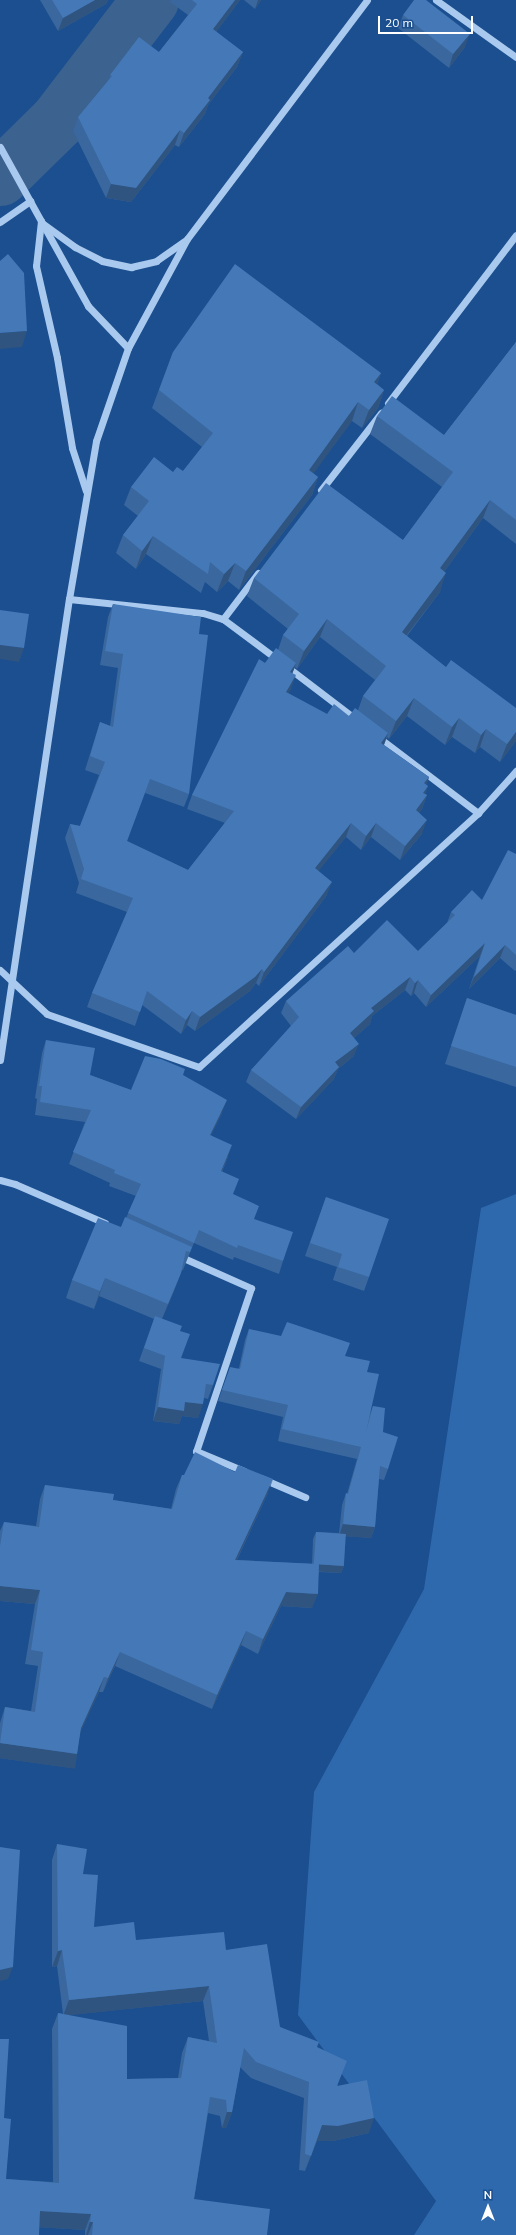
<!DOCTYPE html>
<style>
body{margin:0}
#map{position:relative;width:516px;height:2235px;overflow:hidden;background:#1b4f8f;font-family:Mulish,sans-serif}
div>[style]{position:absolute}
.green>*{inset:0;background:#2e69ad}
.river>*{height:57px;margin:-28.5px;padding:0 28.5px;transform-origin:28.5px;border-radius:28.5px;background:#3c6290}
.minor>*{height:7px;margin:-3.5px;padding:0 3.5px;transform-origin:3.5px;border-radius:3.5px;background:#a9c9ee}
.wall>*{inset:0;background:#3a679d}
.shaded-wall>*{inset:0;background:#305480;transform-origin:0 0}
.building>*{inset:0;background:#4478b7;transform-origin:0 0}
span{translate:-50% -50%;white-space:nowrap;text-align:center;line-height:1.15;-webkit-text-stroke:4px #1b4f8f;paint-order:stroke}
.north{position:absolute;left:468px;top:2187px;width:40px;height:40px;-webkit-text-stroke:3px #1b4f8f;paint-order:stroke;rotate:0deg;font-size:11px;font-weight:700;line-height:16px;text-align:center;color:#fff}
.north::after{content:'';display:block;margin:auto;width:14px;height:18px;background:#fff;clip-path:polygon(50% 0,100% 100%,50% 72%,0 100%)}
.scale{position:absolute;left:378px;top:16px;width:95px;height:18px;box-sizing:border-box;border:2px solid #fff;border-top:0;padding-left:5px;font-size:12px;line-height:14px;white-space:nowrap;color:#fff;-webkit-text-stroke:3px #1b4f8f;paint-order:stroke}
</style>
<div id="map">
<div class="green">
<i style="clip-path:polygon(516px 1194px,516px 2235px,414px 2235px,436px 2201px,298px 2015px,314px 1792px,424px 1589px,481px 1208px)"></i>
</div>
<div class="river">
<i style="left:0;top:177px;width:80px;rotate:-44.5deg"></i>
<i style="left:57px;top:121px;width:153px;rotate:-52.5deg"></i>
</div>
<div class="minor">
<i style="left:436px;top:0;width:98px;rotate:35.5deg"></i>
<i style="left:0;top:147px;width:182px;rotate:61deg"></i>
<i style="left:88px;top:306px;width:58px;rotate:46.4deg"></i>
<i style="left:41px;top:221px;width:45px;rotate:96.3deg"></i>
<i style="left:36px;top:266px;width:94px;rotate:77.1deg"></i>
<i style="left:57px;top:358px;width:91px;rotate:80.5deg"></i>
<i style="left:72px;top:448px;width:45px;rotate:72deg"></i>
<i style="left:0;top:222px;width:37px;rotate:-35deg"></i>
<i style="left:42px;top:223px;width:41px;rotate:36deg"></i>
<i style="left:75px;top:247px;width:30px;rotate:27deg"></i>
<i style="left:102px;top:261px;width:30px;rotate:12deg"></i>
<i style="left:131px;top:267px;width:26px;rotate:-13deg"></i>
<i style="left:156px;top:261px;width:35px;rotate:-35deg"></i>
<i style="left:388px;top:403px;width:211px;rotate:-52.7deg"></i>
<i style="left:321px;top:490px;width:98px;rotate:-52.1deg"></i>
<i style="left:69px;top:599px;width:135px;rotate:6deg"></i>
<i style="left:203px;top:613px;width:21px;rotate:17deg"></i>
<i style="left:223px;top:619px;width:69px;rotate:36.7deg"></i>
<i style="left:223px;top:619px;width:58px;rotate:-52.7deg"></i>
<i style="left:286px;top:666px;width:89px;rotate:37.3deg"></i>
<i style="left:378px;top:737px;width:126px;rotate:37.2deg"></i>
<i style="left:0;top:970px;width:64px;rotate:43.1deg"></i>
<i style="left:47px;top:1014px;width:161px;rotate:19.2deg"></i>
<i style="left:199px;top:1067px;width:377px;rotate:-42.3deg"></i>
<i style="left:478px;top:813px;width:57px;rotate:-47.9deg"></i>
<i style="left:0;top:1060px;width:466px;rotate:-81.5deg"></i>
<i style="left:69px;top:599px;width:160px;rotate:-80.3deg"></i>
<i style="left:96px;top:441px;width:98px;rotate:-71deg"></i>
<i style="left:128px;top:348px;width:124px;rotate:-61.6deg"></i>
<i style="left:187px;top:239px;width:299px;rotate:-53deg"></i>
<i style="left:0;top:1180px;width:16px;rotate:15deg"></i>
<i style="left:15px;top:1184px;width:98px;rotate:23.4deg"></i>
<i style="left:179px;top:1256px;width:79px;rotate:24deg"></i>
<i style="left:251px;top:1288px;width:172px;rotate:108.6deg"></i>
<i style="left:196px;top:1451px;width:52px;rotate:22.6deg"></i>
<i style="left:263px;top:1479px;width:46px;rotate:23.2deg"></i>
</div>
<div class="wall">
<i style="clip-path:polygon(40px 0,108px 0,106px 4px,58px 31px)"></i>
<i style="clip-path:polygon(171px 0,240px 0,216px 32px,243px 52px,237px 67px,208px 105px,205px 114px,179px 147px,175px 145px,131px 202px,106px 198px,73px 131px,78px 117px,108px 81px,110px 75px,159px 52px,188px 15px,170px 2px)"></i>
<i style="clip-path:polygon(244px 0,261px 0,255px 9px)"></i>
<i style="clip-path:polygon(403px 15px,465px 47px,449px 68px,398px 28px)"></i>
<i style="clip-path:polygon(evenodd,516px 342px,516px 544px,483px 518px,444px 572px,440px 592px,407px 636px,516px 741px,500px 762px,480px 747px,475px 753px,452px 737px,445px 745px,407px 716px,389px 739px,387px 737px,384px 745px,429px 777px,426px 785px,428px 786px,425px 794px,427px 795px,422px 809px,419px 813px,422px 834px,400px 860px,371px 837px,361px 850px,346px 837px,318px 871px,327px 895px,259px 986px,256px 983px,250px 991px,195px 1031px,187px 1025px,181px 1034px,142px 1005px,135px 1026px,87px 1007px,92px 993px,127px 912px,76px 893px,79px 883px,65px 838px,70px 824px,80px 826px,99px 775px,85px 770px,100px 722px,110px 726px,118px 668px,100px 665px,108px 617px,113px 604px,199px 634px,189px 794px,184px 807px,145px 793px,127px 841px,188px 870px,225px 823px,187px 809px,192px 795px,265px 663px,278px 650px,283px 635px,288px 629px,247px 596px,254px 578px,403px 540px,442px 487px,370px 434px,377px 416px,444px 435px,516px 342px,320px 637px,375px 680px,363px 696px,358px 710px,349px 716px,327px 714px,288px 693px,291px 689px,292px 674px,295px 667px,297px 669px,320px 637px)"></i>
<i style="clip-path:polygon(173px 352px,381px 373px,377px 384px,384px 390px,378px 408px,362px 428px,352px 421px,313px 473px,318px 477px,312px 495px,239px 590px,228px 581px,217px 592px,205px 582px,201px 593px,146px 554px,136px 569px,116px 553px,123px 535px,138px 516px,124px 505px,131px 487px,173px 472px,183px 471px,202px 447px,152px 408px)"></i>
<i style="clip-path:polygon(516px 854px,516px 970px,515px 971px,500px 958px,469px 989px,480px 956px,426px 1007px,414px 993px,411px 996px,405px 990px,372px 1016px,370px 1024px,354px 1038px,354px 1056px,338px 1069px,334px 1079px,296px 1119px,246px 1082px,251px 1070px,291px 1026px,281px 1013px,286px 1001px,354px 953px,418px 951px,447px 923px,451px 912px,482px 900px)"></i>
<i style="clip-path:polygon(467px 998px,516px 1015px,516px 1087px,445px 1064px)"></i>
<i style="clip-path:polygon(46px 1040px,90px 1075px,131px 1090px,183px 1075px,222px 1113px,211px 1135px,228px 1157px,222px 1172px,233px 1194px,254px 1220px,283px 1261px,279px 1274px,234px 1257px,233px 1260px,194px 1243px,189px 1255px,183px 1270px,182px 1270px,174px 1291px,162px 1319px,180px 1331px,181px 1358px,213px 1385px,208px 1399px,204px 1398px,198px 1418px,182px 1416px,179px 1424px,153px 1421px,161px 1369px,139px 1361px,154px 1319px,99px 1296px,94px 1309px,66px 1298px,72px 1280px,121px 1227px,126px 1218px,136px 1196px,109px 1186px,110px 1183px,69px 1164px,85px 1122px,35px 1115px,37px 1099px,35px 1098px,42px 1053px)"></i>
<i style="clip-path:polygon(326px 1197px,369px 1277px,364px 1291px,333px 1280px,337px 1267px,305px 1256px)"></i>
<i style="clip-path:polygon(249px 1329px,345px 1356px,367px 1372px,369px 1417px,373px 1406px,383px 1432px,388px 1469px,384px 1480px,379px 1479px,375px 1527px,371px 1538px,345px 1536px,344px 1566px,341px 1573px,319px 1572px,312px 1608px,281px 1606px,258px 1654px,241px 1645px,212px 1709px,115px 1666px,103px 1692px,99px 1692px,80px 1732px,77px 1754px,72px 1768px,0 1758px,0 1723px,5px 1707px,31px 1711px,38px 1666px,25px 1664px,35px 1604px,0 1601px,0 1531px,4px 1522px,36px 1526px,40px 1499px,45px 1485px,113px 1500px,171px 1509px,176px 1489px,182px 1475px,268px 1493px,237px 1560px,312px 1564px,313px 1539px,316px 1532px,339px 1533px,342px 1505px,346px 1493px,347px 1494px,357px 1459px,278px 1441px,283px 1417px,218px 1401px,226px 1379px,239px 1368px,245px 1340px)"></i>
<i style="clip-path:polygon(evenodd,57px 1844px,83px 1874px,94px 1927px,136px 1940px,226px 1950px,280px 2027px,317px 2047px,338px 2086px,369px 2133px,333px 2141px,317px 2141px,305px 2171px,299px 2170px,304px 2098px,251px 2078px,240px 2067px,232px 2112px,226px 2128px,222px 2128px,220px 2116px,208px 2113px,194px 2199px,267px 2235px,85px 2235px,85px 2230px,39px 2227px,0 2235px,4px 2118px,6px 2179px,53px 2182px,52px 2029px,58px 2013px,63px 2014px,57px 1966px,52px 1967px,52px 1860px,57px 1844px,203px 2001px,209px 2041px,188px 2037px,182px 2053px,178px 2078px,127px 2079px,68px 2015px,203px 2001px)"></i>
</div>
<div class="shaded-wall">
<i style="clip-path:polygon(95px 0,108px 0,106px 4px,58px 31px,63px 18px)"></i>
<i style="clip-path:polygon(235px 0,240px 0,208px 43px,213px 29px)"></i>
<i style="clip-path:polygon(258px 0,261px 0,255px 9px)"></i>
<i style="clip-path:polygon(470px 34px,465px 47px,449px 68px,453px 54px)"></i>
<i style="clip-path:polygon(243px 52px,237px 67px,208px 105px,205px 114px,179px 147px,184px 133px,208px 98px)"></i>
<i style="clip-path:polygon(180px 130px,175px 145px,131px 202px,106px 198px,111px 184px)"></i>
<i style="clip-path:polygon(27px 331px,22px 347px,0 349px,0 333px)"></i>
<i style="clip-path:polygon(381px 373px,374px 392px,374px 382px)"></i>
<i style="clip-path:polygon(384px 390px,378px 408px,362px 428px,369px 410px)"></i>
<i style="clip-path:polygon(358px 402px,352px 421px,303px 488px,309px 470px)"></i>
<i style="clip-path:polygon(318px 477px,312px 495px,239px 590px,246px 571px)"></i>
<i style="clip-path:polygon(490px 500px,483px 518px,433px 587px,440px 568px)"></i>
<i style="clip-path:polygon(153px 536px,146px 554px,136px 569px,142px 551px)"></i>
<i style="clip-path:polygon(235px 563px,228px 581px,217px 592px,224px 574px)"></i>
<i style="clip-path:polygon(446px 573px,440px 592px,395px 650px,402px 632px)"></i>
<i style="clip-path:polygon(327px 619px,320px 637px,297px 669px,304px 651px)"></i>
<i style="clip-path:polygon(0 645px,24px 648px,19px 662px,0 659px)"></i>
<i style="clip-path:polygon(296px 663px,291px 677px,290px 672px)"></i>
<i style="clip-path:polygon(296px 675px,291px 689px,281px 706px,286px 692px)"></i>
<i style="clip-path:polygon(414px 698px,407px 716px,389px 739px,396px 721px)"></i>
<i style="clip-path:polygon(459px 718px,452px 737px,445px 745px,452px 727px)"></i>
<i style="clip-path:polygon(486px 729px,480px 747px,475px 753px,481px 735px)"></i>
<i style="clip-path:polygon(516px 732px,516px 741px,500px 762px,507px 744px)"></i>
<i style="clip-path:polygon(388px 733px,383px 747px,381px 743px)"></i>
<i style="clip-path:polygon(429px 777px,424px 791px,424px 783px)"></i>
<i style="clip-path:polygon(428px 786px,423px 800px,423px 793px)"></i>
<i style="clip-path:polygon(427px 795px,422px 809px,411px 824px,416px 810px)"></i>
<i style="clip-path:polygon(427px 820px,422px 834px,400px 860px,405px 846px)"></i>
<i style="clip-path:polygon(351px 823px,346px 837px,310px 882px,315px 868px)"></i>
<i style="clip-path:polygon(376px 823px,371px 837px,361px 850px,366px 836px)"></i>
<i style="clip-path:polygon(332px 882px,327px 895px,259px 986px,264px 972px)"></i>
<i style="clip-path:polygon(485px 943px,480px 956px,426px 1007px,431px 995px)"></i>
<i style="clip-path:polygon(505px 945px,500px 958px,469px 989px,474px 977px)"></i>
<i style="clip-path:polygon(262px 969px,256px 983px,250px 991px,195px 1031px,200px 1017px)"></i>
<i style="clip-path:polygon(410px 977px,405px 990px,372px 1016px,370px 1024px,345px 1046px,350px 1033px,371px 1008px)"></i>
<i style="clip-path:polygon(418px 980px,414px 993px,411px 996px,415px 983px)"></i>
<i style="clip-path:polygon(192px 1011px,187px 1025px,181px 1034px,186px 1020px)"></i>
<i style="clip-path:polygon(359px 1044px,354px 1056px,338px 1069px,334px 1079px,296px 1119px,301px 1107px,335px 1062px)"></i>
<i style="clip-path:polygon(227px 1100px,222px 1113px,205px 1147px,210px 1135px)"></i>
<i style="clip-path:polygon(232px 1145px,228px 1157px,216px 1184px,221px 1171px)"></i>
<i style="clip-path:polygon(181px 1273px,174px 1291px,161px 1322px,168px 1304px)"></i>
<i style="clip-path:polygon(105px 1278px,99px 1296px,94px 1309px,100px 1291px)"></i>
<i style="clip-path:polygon(185px 1402px,203px 1404px,198px 1418px,182px 1416px,179px 1424px,153px 1421px,158px 1407px)"></i>
<i style="clip-path:polygon(273px 1479px,268px 1493px,230px 1574px,235px 1560px)"></i>
<i style="clip-path:polygon(343px 1524px,375px 1527px,371px 1538px,339px 1536px)"></i>
<i style="clip-path:polygon(314px 1564px,344px 1566px,341px 1573px,311px 1571px)"></i>
<i style="clip-path:polygon(0 1586px,40px 1590px,35px 1604px,0 1601px)"></i>
<i style="clip-path:polygon(286px 1592px,318px 1594px,312px 1608px,281px 1606px,258px 1654px,263px 1639px)"></i>
<i style="clip-path:polygon(246px 1631px,241px 1645px,212px 1709px,217px 1695px)"></i>
<i style="clip-path:polygon(120px 1652px,115px 1666px,103px 1692px,108px 1678px)"></i>
<i style="clip-path:polygon(104px 1677px,99px 1692px,76px 1742px,81px 1728px)"></i>
<i style="left:0;top:1743px;width:78px;height:15px;rotate:8deg"></i>
<i style="clip-path:polygon(62px 1950px,57px 1966px,52px 1967px,58px 1951px)"></i>
<i style="clip-path:polygon(13px 1967px,8px 1979px,0 1981px,0 1970px)"></i>
<i style="clip-path:polygon(209px 1986px,203px 2001px,63px 2016px,69px 2000px)"></i>
<i style="clip-path:polygon(227px 2112px,232px 2112px,226px 2128px,222px 2128px)"></i>
<i style="clip-path:polygon(374px 2118px,369px 2133px,333px 2141px,317px 2141px,305px 2171px,322px 2125px)"></i>
<i style="clip-path:polygon(40px 2211px,91px 2214px,85px 2230px,34px 2227px)"></i>
<i style="clip-path:polygon(90px 2222px,93px 2222px,88px 2235px,86px 2235px)"></i>
</div>
<div class="building">
<i style="clip-path:polygon(52px 0,95px 0,63px 18px)"></i>
<i style="clip-path:polygon(192px 0,235px 0,213px 29px,243px 52px,208px 98px,210px 100px,184px 133px,180px 130px,136px 188px,111px 184px,78px 117px,112px 76px,110px 75px,139px 37px,159px 52px,197px 4px)"></i>
<i style="clip-path:polygon(414px 0,426px 0,470px 34px,453px 54px,403px 15px)"></i>
<i style="clip-path:polygon(8px 254px,24px 273px,27px 331px,0 333px,0 261px)"></i>
<i style="clip-path:polygon(235px 264px,381px 373px,374px 382px,384px 390px,369px 410px,358px 402px,309px 470px,318px 477px,246px 571px,235px 563px,224px 574px,210px 562px,208px 574px,153px 536px,142px 551px,123px 535px,149px 501px,131px 487px,154px 457px,173px 472px,177px 467px,183px 471px,213px 433px,159px 390px,173px 352px)"></i>
<i style="clip-path:polygon(516px 342px,516px 520px,490px 500px,440px 568px,446px 573px,402px 632px,446px 667px,451px 660px,516px 708px,516px 732px,507px 744px,486px 729px,481px 735px,459px 718px,452px 727px,414px 698px,396px 721px,363px 696px,386px 666px,327px 619px,304px 651px,283px 635px,299px 614px,254px 578px,326px 483px,403px 540px,453px 472px,377px 416px,392px 396px,444px 435px)"></i>
<i style="clip-path:polygon(113px 604px,201px 617px,199px 634px,208px 635px,189px 794px,150px 779px,127px 841px,188px 870px,234px 811px,192px 795px,259px 659px,265px 663px,276px 648px,296px 663px,290px 672px,296px 675px,286px 692px,327px 714px,334px 704px,349px 716px,355px 708px,388px 733px,381px 743px,429px 777px,424px 783px,428px 786px,423px 793px,427px 795px,416px 810px,427px 820px,405px 846px,376px 823px,366px 836px,351px 823px,315px 868px,332px 882px,264px 972px,262px 969px,255px 977px,200px 1017px,192px 1011px,186px 1020px,147px 991px,140px 1012px,92px 993px,133px 898px,81px 879px,84px 869px,70px 824px,80px 826px,105px 762px,90px 756px,100px 722px,113px 727px,123px 654px,105px 651px)"></i>
<i style="clip-path:polygon(0 610px,29px 614px,24px 648px,0 645px)"></i>
<i style="clip-path:polygon(508px 850px,516px 854px,516px 955px,505px 945px,474px 977px,485px 943px,431px 995px,418px 980px,415px 983px,410px 977px,371px 1008px,374px 1011px,350px 1033px,359px 1044px,335px 1062px,339px 1067px,301px 1107px,251px 1070px,299px 1017px,286px 1001px,348px 946px,354px 953px,387px 920px,418px 951px,455px 915px,451px 912px,472px 890px,482px 900px)"></i>
<i style="clip-path:polygon(467px 998px,516px 1015px,516px 1067px,451px 1046px)"></i>
<i style="clip-path:polygon(46px 1040px,95px 1048px,90px 1075px,131px 1090px,145px 1056px,161px 1059px,185px 1069px,183px 1075px,227px 1100px,210px 1135px,232px 1145px,221px 1171px,239px 1179px,233px 1194px,259px 1206px,254px 1219px,293px 1232px,283px 1261px,238px 1245px,237px 1248px,199px 1230px,194px 1243px,128px 1213px,141px 1184px,114px 1173px,115px 1170px,73px 1152px,91px 1110px,40px 1102px,42px 1086px,39px 1086px)"></i>
<i style="clip-path:polygon(326px 1197px,389px 1219px,369px 1277px,338px 1267px,342px 1254px,310px 1243px)"></i>
<i style="clip-path:polygon(125px 1217px,192px 1247px,190px 1252px,186px 1251px,181px 1273px,168px 1304px,105px 1278px,100px 1291px,72px 1280px,98px 1218px,121px 1227px)"></i>
<i style="clip-path:polygon(155px 1316px,182px 1326px,180px 1331px,190px 1334px,181px 1358px,220px 1364px,213px 1385px,206px 1384px,203px 1404px,185px 1402px,184px 1411px,158px 1407px,165px 1356px,168px 1357px,144px 1348px)"></i>
<i style="clip-path:polygon(287px 1322px,350px 1343px,345px 1356px,370px 1361px,367px 1372px,379px 1374px,366px 1432px,373px 1406px,385px 1408px,383px 1432px,398px 1437px,388px 1469px,380px 1466px,375px 1527px,343px 1524px,346px 1493px,348px 1494px,361px 1447px,282px 1429px,288px 1405px,222px 1390px,230px 1367px,240px 1369px,249px 1329px,281px 1336px)"></i>
<i style="clip-path:polygon(195px 1452px,235px 1472px,238px 1465px,273px 1479px,235px 1560px,319px 1564px,318px 1594px,286px 1592px,263px 1639px,246px 1631px,217px 1695px,120px 1652px,108px 1678px,104px 1677px,81px 1728px,77px 1754px,0 1743px,5px 1707px,35px 1712px,43px 1652px,31px 1650px,40px 1590px,0 1586px,0 1546px,4px 1522px,39px 1527px,45px 1485px,114px 1494px,113px 1500px,172px 1509px,182px 1475px,184px 1475px)"></i>
<i style="left:316px;top:1532px;width:30px;height:32px;rotate:4deg"></i>
<i style="clip-path:polygon(57px 1844px,87px 1849px,83px 1874px,98px 1875px,94px 1927px,134px 1922px,136px 1940px,224px 1932px,226px 1950px,267px 1944px,280px 2027px,319px 2042px,317px 2047px,347px 2061px,337px 2086px,367px 2080px,374px 2118px,338px 2126px,322px 2125px,311px 2156px,305px 2154px,309px 2082px,256px 2062px,244px 2048px,232px 2112px,227px 2112px,226px 2100px,210px 2097px,194px 2199px,270px 2209px,267px 2235px,92px 2235px,93px 2222px,90px 2222px,91px 2214px,40px 2211px,39px 2235px,0 2235px,0 2039px,9px 2039px,4px 2118px,11px 2119px,6px 2179px,59px 2183px,58px 2013px,127px 2026px,127px 2079px,181px 2078px,188px 2037px,217px 2043px,209px 1986px,69px 2000px,62px 1950px,58px 1951px)"></i>
<i style="clip-path:polygon(0 1847px,20px 1850px,13px 1967px,0 1970px)"></i>
</div>
<div class="north">N</div>
<div class="scale">20 m</div>
</div>
